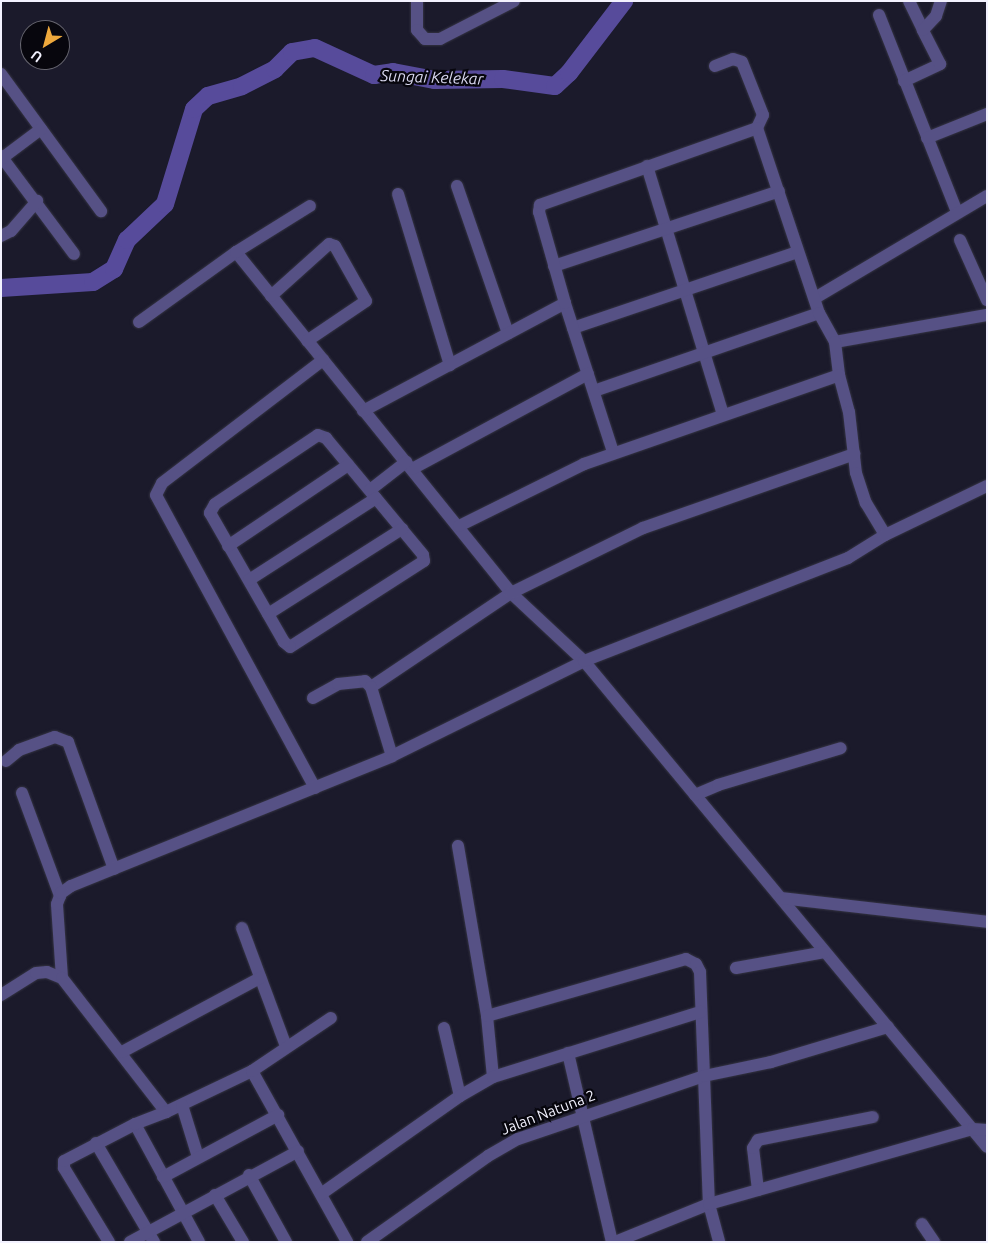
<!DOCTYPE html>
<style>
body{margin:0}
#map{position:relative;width:988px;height:1243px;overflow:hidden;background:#1b1a2b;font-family:Ubuntu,sans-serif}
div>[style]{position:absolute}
.river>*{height:18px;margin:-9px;padding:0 9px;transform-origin:9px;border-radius:9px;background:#574b9b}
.roads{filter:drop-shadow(0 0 1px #353444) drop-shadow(0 0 1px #353444)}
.minor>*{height:12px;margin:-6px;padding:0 6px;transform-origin:6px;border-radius:6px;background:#565185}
span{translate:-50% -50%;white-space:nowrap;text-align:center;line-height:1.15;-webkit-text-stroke:4.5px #07060d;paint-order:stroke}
.street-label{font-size:15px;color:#f3f2ff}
.water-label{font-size:16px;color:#d8d7ee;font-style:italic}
.frame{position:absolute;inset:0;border:2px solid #f3f2ff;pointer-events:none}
.north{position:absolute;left:20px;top:20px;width:50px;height:50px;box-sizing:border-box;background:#07060d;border:1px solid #65646e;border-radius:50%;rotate:217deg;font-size:14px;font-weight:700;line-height:20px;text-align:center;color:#f3f2ff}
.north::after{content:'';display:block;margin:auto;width:18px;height:22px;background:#eea83c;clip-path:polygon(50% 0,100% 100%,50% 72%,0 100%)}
</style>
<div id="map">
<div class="river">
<i style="left:1px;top:288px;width:92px;rotate:-3.7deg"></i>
<i style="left:93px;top:282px;width:25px;rotate:-32deg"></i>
<i style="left:114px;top:269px;width:32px;rotate:-66deg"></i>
<i style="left:127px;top:240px;width:52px;rotate:-43.5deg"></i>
<i style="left:165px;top:204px;width:99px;rotate:-73deg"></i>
<i style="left:194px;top:109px;width:19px;rotate:-43deg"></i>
<i style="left:208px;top:96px;width:35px;rotate:-16deg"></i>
<i style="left:242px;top:86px;width:37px;rotate:-27deg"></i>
<i style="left:275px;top:69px;width:24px;rotate:-45deg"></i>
<i style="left:292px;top:52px;width:23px;rotate:-10deg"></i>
<i style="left:315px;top:48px;width:65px;rotate:24.6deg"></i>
<i style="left:374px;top:75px;width:19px;rotate:-9deg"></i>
<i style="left:393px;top:72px;width:43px;rotate:10.8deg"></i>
<i style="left:435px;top:80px;width:68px;rotate:-0.8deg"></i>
<i style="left:503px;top:79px;width:52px;rotate:7.7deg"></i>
<i style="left:555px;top:86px;width:19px;rotate:-43deg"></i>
<i style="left:569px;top:73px;width:91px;rotate:-52.6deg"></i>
</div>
<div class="roads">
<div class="minor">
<i style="left:417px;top:1px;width:29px;rotate:90deg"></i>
<i style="left:417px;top:30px;width:12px;rotate:48deg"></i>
<i style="left:425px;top:39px;width:15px"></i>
<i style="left:440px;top:39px;width:83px;rotate:-27.2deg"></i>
<i style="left:909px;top:1px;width:32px;rotate:64deg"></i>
<i style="left:879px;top:15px;width:212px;rotate:68.4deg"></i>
<i style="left:715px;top:66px;width:19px;rotate:-21deg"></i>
<i style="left:733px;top:59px;width:9px;rotate:18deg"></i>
<i style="left:742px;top:62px;width:57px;rotate:68.4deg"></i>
<i style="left:763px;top:115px;width:14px;rotate:115deg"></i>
<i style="left:1px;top:74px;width:170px;rotate:53.9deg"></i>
<i style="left:904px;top:81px;width:40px;rotate:-25deg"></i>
<i style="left:940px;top:64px;width:38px;rotate:-117deg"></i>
<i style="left:923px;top:30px;width:19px;rotate:-47deg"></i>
<i style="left:936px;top:16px;width:16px;rotate:-72deg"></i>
<i style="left:927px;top:138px;width:65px;rotate:-21.8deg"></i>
<i style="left:1px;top:156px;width:122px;rotate:53.3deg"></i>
<i style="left:1px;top:159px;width:50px;rotate:-36.9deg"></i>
<i style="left:647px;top:166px;width:260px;rotate:73deg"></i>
<i style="left:457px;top:186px;width:156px;rotate:70.9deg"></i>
<i style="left:398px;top:194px;width:179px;rotate:73.1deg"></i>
<i style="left:1px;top:236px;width:11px;rotate:-27deg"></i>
<i style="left:11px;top:231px;width:40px;rotate:-49deg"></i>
<i style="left:960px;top:240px;width:66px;rotate:65.8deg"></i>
<i style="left:236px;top:252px;width:438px;rotate:51.1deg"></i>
<i style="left:511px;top:593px;width:100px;rotate:43deg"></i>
<i style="left:584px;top:661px;width:631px;rotate:50.33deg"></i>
<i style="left:554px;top:266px;width:237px;rotate:-18.4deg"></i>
<i style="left:271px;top:296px;width:78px;rotate:-41.9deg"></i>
<i style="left:329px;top:244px;width:6px;rotate:18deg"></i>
<i style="left:335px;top:246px;width:63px;rotate:60.6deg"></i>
<i style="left:366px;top:301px;width:71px;rotate:145.9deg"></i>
<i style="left:815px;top:298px;width:200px;rotate:-30.7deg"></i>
<i style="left:139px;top:322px;width:120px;rotate:-35.8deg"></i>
<i style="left:236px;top:252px;width:87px;rotate:-31.9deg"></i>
<i style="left:573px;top:328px;width:237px;rotate:-18.7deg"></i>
<i style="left:835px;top:342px;width:154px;rotate:-10.1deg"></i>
<i style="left:594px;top:391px;width:238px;rotate:-19.1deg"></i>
<i style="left:363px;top:411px;width:229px;rotate:-28.1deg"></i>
<i style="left:318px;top:435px;width:9px;rotate:21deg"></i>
<i style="left:326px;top:438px;width:152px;rotate:50.3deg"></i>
<i style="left:423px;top:555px;width:6px;rotate:81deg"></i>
<i style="left:424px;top:561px;width:159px;rotate:147.3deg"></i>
<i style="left:290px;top:647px;width:8px;rotate:-140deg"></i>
<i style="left:284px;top:642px;width:149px;rotate:-119.8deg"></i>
<i style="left:210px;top:513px;width:10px;rotate:-61deg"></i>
<i style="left:215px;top:504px;width:124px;rotate:-33.8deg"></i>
<i style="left:613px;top:452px;width:157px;rotate:-107.9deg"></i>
<i style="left:565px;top:303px;width:95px;rotate:-105.9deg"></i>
<i style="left:539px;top:212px;width:7px;rotate:-82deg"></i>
<i style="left:540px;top:205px;width:230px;rotate:-19.5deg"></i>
<i style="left:757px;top:128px;width:195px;rotate:71.5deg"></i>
<i style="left:819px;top:313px;width:33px;rotate:61deg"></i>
<i style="left:835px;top:342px;width:33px;rotate:83deg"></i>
<i style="left:839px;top:375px;width:38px;rotate:75deg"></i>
<i style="left:849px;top:412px;width:61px;rotate:83.5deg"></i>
<i style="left:856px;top:473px;width:32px;rotate:72deg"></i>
<i style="left:866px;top:503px;width:37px;rotate:59deg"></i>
<i style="left:412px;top:469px;width:200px;rotate:-28.4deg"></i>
<i style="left:370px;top:490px;width:46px;rotate:-37.9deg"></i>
<i style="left:459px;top:526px;width:140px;rotate:-26.4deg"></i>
<i style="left:584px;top:464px;width:270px;rotate:-19.2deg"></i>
<i style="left:228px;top:546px;width:145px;rotate:-34deg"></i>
<i style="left:249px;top:580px;width:151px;rotate:-32.8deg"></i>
<i style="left:268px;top:614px;width:159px;rotate:-32.4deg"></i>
<i style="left:371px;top:687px;width:169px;rotate:-33.9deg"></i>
<i style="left:511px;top:593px;width:147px;rotate:-26.2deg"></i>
<i style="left:643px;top:528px;width:224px;rotate:-19.3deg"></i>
<i style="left:313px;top:698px;width:29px;rotate:-29deg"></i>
<i style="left:338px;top:684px;width:27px;rotate:-6deg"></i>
<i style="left:365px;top:681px;width:8px;rotate:45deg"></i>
<i style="left:371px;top:687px;width:72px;rotate:73.1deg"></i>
<i style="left:6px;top:761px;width:17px;rotate:-40deg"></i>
<i style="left:19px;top:750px;width:38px;rotate:-20deg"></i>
<i style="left:55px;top:737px;width:14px;rotate:21deg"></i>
<i style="left:68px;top:742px;width:135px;rotate:70.1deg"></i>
<i style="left:315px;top:788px;width:333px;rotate:-118.5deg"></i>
<i style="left:156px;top:495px;width:13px;rotate:-63deg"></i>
<i style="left:162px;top:483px;width:203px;rotate:-37.4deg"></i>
<i style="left:22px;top:793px;width:110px;rotate:69.7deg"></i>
<i style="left:695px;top:795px;width:25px;rotate:-23deg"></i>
<i style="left:718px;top:785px;width:128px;rotate:-16.7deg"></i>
<i style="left:458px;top:846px;width:172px;rotate:80.3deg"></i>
<i style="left:487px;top:1016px;width:61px;rotate:84.4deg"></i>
<i style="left:781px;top:898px;width:207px;rotate:6.6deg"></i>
<i style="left:242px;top:928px;width:126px;rotate:69.6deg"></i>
<i style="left:736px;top:968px;width:90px;rotate:-10.2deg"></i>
<i style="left:62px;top:978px;width:74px;rotate:-93.9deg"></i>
<i style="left:57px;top:904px;width:12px;rotate:-70deg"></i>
<i style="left:61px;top:893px;width:12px;rotate:-35deg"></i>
<i style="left:71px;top:886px;width:346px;rotate:-22deg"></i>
<i style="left:392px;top:756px;width:214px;rotate:-26.3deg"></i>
<i style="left:584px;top:661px;width:283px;rotate:-21.3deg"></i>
<i style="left:848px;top:558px;width:44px;rotate:-31.9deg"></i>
<i style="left:885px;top:535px;width:113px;rotate:-25.7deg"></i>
<i style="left:1px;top:995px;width:41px;rotate:-32.2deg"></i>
<i style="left:36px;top:973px;width:11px;rotate:-5deg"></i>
<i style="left:47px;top:972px;width:16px;rotate:22deg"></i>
<i style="left:62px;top:978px;width:170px;rotate:52.2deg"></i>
<i style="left:166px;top:1112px;width:95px;rotate:-25.5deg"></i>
<i style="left:252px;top:1071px;width:196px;rotate:60.9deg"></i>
<i style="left:487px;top:1016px;width:207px;rotate:-16deg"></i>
<i style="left:686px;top:959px;width:11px;rotate:27deg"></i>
<i style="left:696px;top:964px;width:9px;rotate:63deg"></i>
<i style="left:700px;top:972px;width:232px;rotate:87.8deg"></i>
<i style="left:709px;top:1204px;width:39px;rotate:75deg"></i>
<i style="left:444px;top:1028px;width:70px;rotate:76.8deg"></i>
<i style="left:122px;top:1052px;width:157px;rotate:-28.2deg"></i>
<i style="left:568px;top:1053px;width:194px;rotate:76.9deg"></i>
<i style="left:252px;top:1071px;width:95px;rotate:-33.9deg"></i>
<i style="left:182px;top:1105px;width:54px;rotate:72.9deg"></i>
<i style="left:135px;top:1124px;width:134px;rotate:61.5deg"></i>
<i style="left:96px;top:1143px;width:115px;rotate:59.6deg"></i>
<i style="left:249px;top:1175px;width:77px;rotate:61.1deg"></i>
<i style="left:163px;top:1177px;width:131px;rotate:-28.3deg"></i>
<i style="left:758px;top:1190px;width:42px;rotate:-96.8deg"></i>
<i style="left:753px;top:1148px;width:9px;rotate:-58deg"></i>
<i style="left:758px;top:1140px;width:117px;rotate:-11.3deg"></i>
<i style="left:321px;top:1194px;width:170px;rotate:-35.2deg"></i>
<i style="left:460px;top:1096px;width:38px;rotate:-30deg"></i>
<i style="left:493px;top:1077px;width:218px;rotate:-17.4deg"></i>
<i style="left:215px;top:1195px;width:55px;rotate:59.2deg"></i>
<i style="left:922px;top:1224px;width:22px;rotate:56deg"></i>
<i style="left:109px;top:1242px;width:87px;rotate:-121.3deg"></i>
<i style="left:64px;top:1168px;width:7px;rotate:-90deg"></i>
<i style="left:64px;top:1161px;width:80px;rotate:-27.5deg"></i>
<i style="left:135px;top:1124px;width:33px;rotate:-21deg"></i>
<i style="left:130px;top:1242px;width:191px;rotate:-28.4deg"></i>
<i style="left:367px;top:1242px;width:148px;rotate:-35.4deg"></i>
<i style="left:488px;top:1156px;width:34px;rotate:-30deg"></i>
<i style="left:518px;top:1139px;width:196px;rotate:-18.7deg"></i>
<i style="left:704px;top:1076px;width:68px;rotate:-11.8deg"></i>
<i style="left:771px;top:1062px;width:122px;rotate:-16.7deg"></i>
<i style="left:615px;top:1242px;width:101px;rotate:-22deg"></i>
<i style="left:709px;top:1204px;width:274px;rotate:-15.9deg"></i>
<i style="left:973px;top:1129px;width:14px;rotate:4deg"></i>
</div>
</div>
<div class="street-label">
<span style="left:548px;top:1112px;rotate:-21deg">Jalan Natuna 2</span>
</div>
<div class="water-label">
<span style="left:432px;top:77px;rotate:2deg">Sungai Kelekar</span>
</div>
<div class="frame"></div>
<div class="north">U</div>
</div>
